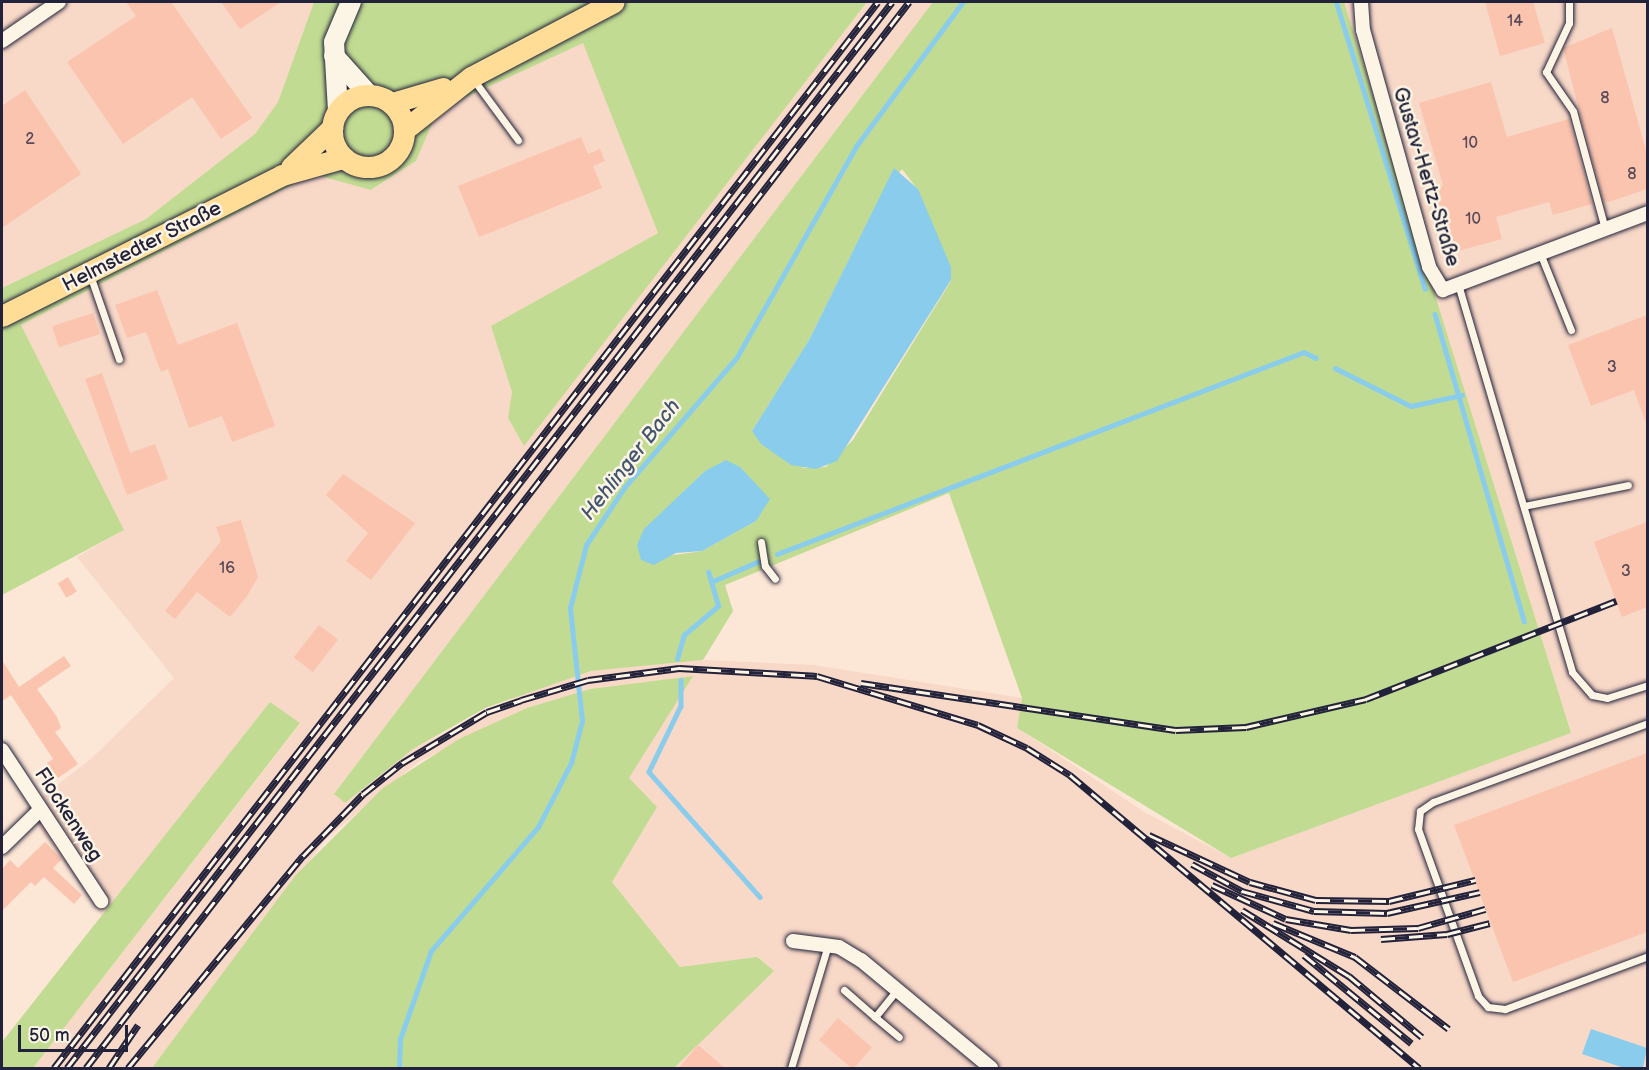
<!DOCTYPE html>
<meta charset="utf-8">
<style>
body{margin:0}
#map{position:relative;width:1649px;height:1070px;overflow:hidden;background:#fce6d5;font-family:"Balsamiq Sans",sans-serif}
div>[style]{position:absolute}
.built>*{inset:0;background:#f8d8c7}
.green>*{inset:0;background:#c1db92}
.water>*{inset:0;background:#8acceb}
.stream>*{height:4.5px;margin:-2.25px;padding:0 2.25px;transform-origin:2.25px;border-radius:2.25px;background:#8acceb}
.building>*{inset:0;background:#fbc4af;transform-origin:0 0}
.roads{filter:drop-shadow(0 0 2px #22223b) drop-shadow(0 0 2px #22223b)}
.service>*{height:7px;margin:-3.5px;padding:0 3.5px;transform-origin:3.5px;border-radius:3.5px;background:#fcf5e5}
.minor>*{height:14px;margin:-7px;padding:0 7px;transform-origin:7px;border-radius:7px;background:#fcf5e5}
.secondary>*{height:20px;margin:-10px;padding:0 10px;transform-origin:10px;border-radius:10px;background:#fcf5e5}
.primary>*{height:21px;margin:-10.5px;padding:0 10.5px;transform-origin:10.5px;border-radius:10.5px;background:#ffdd96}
.primary>.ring{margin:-10.5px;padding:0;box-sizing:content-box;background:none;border:21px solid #ffdd96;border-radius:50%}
.rail>*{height:7px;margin-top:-3.5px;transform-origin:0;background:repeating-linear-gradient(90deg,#fcf5e5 0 14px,#22223b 0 28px);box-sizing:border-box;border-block:2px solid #22223b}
span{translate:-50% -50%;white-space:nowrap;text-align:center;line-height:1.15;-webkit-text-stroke:5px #fcf5e5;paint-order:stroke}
.number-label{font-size:16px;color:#584a58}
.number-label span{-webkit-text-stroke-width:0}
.street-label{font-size:20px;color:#22223b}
.water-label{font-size:21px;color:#415570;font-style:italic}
.frame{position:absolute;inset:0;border:3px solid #22223b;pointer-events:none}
.scale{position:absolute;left:18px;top:1025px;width:110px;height:27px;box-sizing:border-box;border:3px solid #22223b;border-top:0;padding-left:8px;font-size:18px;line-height:21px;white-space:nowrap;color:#22223b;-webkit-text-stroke:4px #fcf5e5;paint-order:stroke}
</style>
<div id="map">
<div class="built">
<i style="clip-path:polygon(2px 2px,314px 2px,278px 102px,255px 134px,146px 219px,2px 288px)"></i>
<i style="clip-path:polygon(867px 2px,933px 2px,334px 794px,345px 803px,413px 749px,524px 693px,591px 671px,703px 660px,813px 665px,1022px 698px,1017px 728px,1146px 813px,1231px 858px,1571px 733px,1344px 2px,1647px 2px,1647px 1068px,674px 1068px,698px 1045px,757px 957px,680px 967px,612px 882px,657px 807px,628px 779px,692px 676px,590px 689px,527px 708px,418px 762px,326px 839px,152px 1068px,33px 1068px,300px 724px,270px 702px,102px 916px,26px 809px,91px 759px,174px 678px,77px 557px,124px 530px,21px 325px,313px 174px,372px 190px,416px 161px,438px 110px,583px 42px,658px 233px,491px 326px,512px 392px,508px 418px,524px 445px)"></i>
</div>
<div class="green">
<i style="clip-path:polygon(314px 2px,867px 2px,524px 446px,508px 418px,512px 392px,491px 326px,658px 233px,583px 43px,438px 110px,416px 161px,371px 190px,313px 174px,21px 325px,124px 530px,2px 595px,2px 288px,146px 219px,255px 134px,278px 102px)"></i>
<i style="clip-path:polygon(evenodd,933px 2px,1344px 2px,1571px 733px,1231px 858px,1017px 728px,1022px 698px,949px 493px,725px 585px,733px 611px,703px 660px,591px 671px,485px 708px,413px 749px,345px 803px,334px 794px,933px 2px,902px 169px,918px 190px,951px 281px,853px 440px,826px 467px,804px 468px,752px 431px,809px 340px,881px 195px,902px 169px,933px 2px,705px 471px,756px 521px,702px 551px,667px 556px,645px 529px,705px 471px)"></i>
<i style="clip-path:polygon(693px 676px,629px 778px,657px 807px,612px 882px,680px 967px,757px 957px,774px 971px,674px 1068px,152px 1068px,295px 876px,383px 788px,459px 739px,527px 708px,590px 689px)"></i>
<i style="clip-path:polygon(270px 702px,300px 723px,33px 1068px,2px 1068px,2px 1042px)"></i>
</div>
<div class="water">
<i style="clip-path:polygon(894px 168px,918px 189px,951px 267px,951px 280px,837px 461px,816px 469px,791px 465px,761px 444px,752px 431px,809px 340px)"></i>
<i style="clip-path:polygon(726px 460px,740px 467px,770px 499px,756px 521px,702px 551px,676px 553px,654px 565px,641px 560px,637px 545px,644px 529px,705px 471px)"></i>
<i style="clip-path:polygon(1591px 1029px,1647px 1048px,1643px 1068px,1624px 1068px,1582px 1054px)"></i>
</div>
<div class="stream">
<i style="left:1337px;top:4px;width:298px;rotate:72.8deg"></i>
<i style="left:1435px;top:314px;width:320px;rotate:73.8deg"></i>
<i style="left:1335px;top:368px;width:85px;rotate:26.6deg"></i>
<i style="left:1411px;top:406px;width:52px;rotate:-12.2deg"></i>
<i style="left:777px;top:554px;width:564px;rotate:-20.97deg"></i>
<i style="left:1304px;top:352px;width:13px;rotate:27deg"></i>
<i style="left:711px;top:582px;width:50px;rotate:-23.5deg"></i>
<i style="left:677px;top:659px;width:25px;rotate:-74deg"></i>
<i style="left:684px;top:635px;width:45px;rotate:-40.5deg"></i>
<i style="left:718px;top:606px;width:35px;rotate:-106deg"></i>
<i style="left:681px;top:680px;width:26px;rotate:90deg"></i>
<i style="left:681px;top:706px;width:73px;rotate:115.9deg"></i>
<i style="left:649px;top:772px;width:167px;rotate:48.4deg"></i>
<i style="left:399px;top:1068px;width:29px;rotate:-88deg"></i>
<i style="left:400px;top:1039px;width:93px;rotate:-70.6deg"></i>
<i style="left:431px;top:951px;width:164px;rotate:-49.2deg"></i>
<i style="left:538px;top:827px;width:72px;rotate:-62.7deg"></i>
<i style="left:571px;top:763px;width:43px;rotate:-75.3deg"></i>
<i style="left:582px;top:721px;width:114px;rotate:-96.1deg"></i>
<i style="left:570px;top:608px;width:65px;rotate:-75.7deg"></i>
<i style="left:586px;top:545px;width:69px;rotate:-56.3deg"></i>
<i style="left:624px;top:488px;width:173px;rotate:-49.2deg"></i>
<i style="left:737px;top:357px;width:244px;rotate:-60.5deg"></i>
<i style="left:857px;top:145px;width:178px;rotate:-53.5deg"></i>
</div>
<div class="building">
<i style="clip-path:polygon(126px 2px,171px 2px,252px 118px,221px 139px,192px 97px,123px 144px,67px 62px,136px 16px)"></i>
<i style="clip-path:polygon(221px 2px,281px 2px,240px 29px)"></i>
<i style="clip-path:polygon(1485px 2px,1533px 2px,1545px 43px,1500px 56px)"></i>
<i style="clip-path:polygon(1612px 28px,1647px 154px,1647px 189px,1609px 202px,1603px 201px,1563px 48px)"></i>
<i style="clip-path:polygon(1491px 82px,1507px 137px,1569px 119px,1592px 204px,1553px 215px,1549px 202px,1496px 217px,1502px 239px,1447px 254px,1428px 190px,1443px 185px,1419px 103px)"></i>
<i style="clip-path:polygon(25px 90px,81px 174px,2px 228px,2px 106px)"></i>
<i style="clip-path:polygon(581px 137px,588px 154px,600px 149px,605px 161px,593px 166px,602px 188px,479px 237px,458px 186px)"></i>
<i style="clip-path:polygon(157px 290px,178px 345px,237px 323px,275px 426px,232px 442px,222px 416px,189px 428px,168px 369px,161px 372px,146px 332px,127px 338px,115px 305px)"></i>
<i style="left:93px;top:313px;width:22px;height:43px;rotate:72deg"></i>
<i style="clip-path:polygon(1647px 315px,1647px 422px,1646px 423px,1634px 390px,1591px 406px,1568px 345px)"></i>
<i style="clip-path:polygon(102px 373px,130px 453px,155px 444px,168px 479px,127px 495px,85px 379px)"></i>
<i style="clip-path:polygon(343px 474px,415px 523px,371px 580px,346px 561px,368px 533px,326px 495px)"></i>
<i style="clip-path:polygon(241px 520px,258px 577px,247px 596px,230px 617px,197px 592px,175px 619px,165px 611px,221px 541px,216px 527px)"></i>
<i style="clip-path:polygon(1647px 522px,1647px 607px,1622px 617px,1594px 542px)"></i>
<i style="left:68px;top:577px;width:17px;height:12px;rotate:59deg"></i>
<i style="left:319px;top:625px;width:24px;height:41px;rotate:38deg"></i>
<i style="clip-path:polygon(64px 656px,71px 666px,37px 689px,57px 717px,61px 728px,55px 732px,78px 764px,58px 778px,47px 763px,53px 759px,11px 695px,2px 701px,2px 660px,19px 687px)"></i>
<i style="clip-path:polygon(1647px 753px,1647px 932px,1513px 982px,1454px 825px)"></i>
<i style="clip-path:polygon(45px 842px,62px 859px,53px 868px,82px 895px,74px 904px,44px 877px,35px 886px,31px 882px,2px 911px,2px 869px,10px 860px,18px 868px)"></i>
<i style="left:838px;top:1018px;width:45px;height:29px;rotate:41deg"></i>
<i style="clip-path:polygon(698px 1045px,725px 1068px,679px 1068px)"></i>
</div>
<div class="roads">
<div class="service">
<i style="left:1569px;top:2px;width:21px;rotate:90deg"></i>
<i style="left:1569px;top:23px;width:54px;rotate:115.1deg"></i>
<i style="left:1546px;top:72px;width:47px;rotate:55.3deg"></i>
<i style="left:1573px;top:111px;width:122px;rotate:74.8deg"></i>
<i style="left:473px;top:79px;width:76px;rotate:53.6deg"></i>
<i style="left:1540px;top:253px;width:83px;rotate:68.1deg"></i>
<i style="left:90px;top:275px;width:89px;rotate:71deg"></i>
<i style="left:1458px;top:284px;width:404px;rotate:73.6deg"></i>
<i style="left:1572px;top:672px;width:30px;rotate:49deg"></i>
<i style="left:1592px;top:695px;width:15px;rotate:11deg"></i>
<i style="left:1607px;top:698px;width:43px;rotate:-17.6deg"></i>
<i style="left:1524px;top:506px;width:106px;rotate:-11.4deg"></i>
<i style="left:761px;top:542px;width:24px;rotate:81deg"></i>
<i style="left:765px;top:566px;width:16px;rotate:52deg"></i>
<i style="left:1648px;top:723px;width:229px;rotate:159.8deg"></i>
<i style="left:1433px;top:802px;width:16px;rotate:145deg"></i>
<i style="left:1420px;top:811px;width:18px;rotate:96deg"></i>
<i style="left:1418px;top:829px;width:177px;rotate:70.2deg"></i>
<i style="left:1478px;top:996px;width:15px;rotate:48deg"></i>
<i style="left:1488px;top:1007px;width:17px;rotate:7deg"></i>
<i style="left:1505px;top:1009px;width:153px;rotate:-20.3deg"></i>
<i style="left:844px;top:990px;width:41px;rotate:41.1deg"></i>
<i style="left:875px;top:1017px;width:35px;rotate:-51deg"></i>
<i style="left:875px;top:1017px;width:31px;rotate:40deg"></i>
<i style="left:791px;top:1068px;width:128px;rotate:-73.3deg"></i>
</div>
<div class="minor">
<i style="left:1361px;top:2px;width:28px;rotate:86deg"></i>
<i style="left:1363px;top:30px;width:246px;rotate:74.4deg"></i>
<i style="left:1429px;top:267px;width:27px;rotate:59deg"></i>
<i style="left:1443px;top:290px;width:219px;rotate:-20.6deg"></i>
<i style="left:2px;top:41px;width:69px;rotate:-34.4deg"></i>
<i style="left:2px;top:750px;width:181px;rotate:56.7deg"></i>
<i style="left:2px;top:847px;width:54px;rotate:-44.3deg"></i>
<i style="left:793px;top:941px;width:46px;rotate:7.4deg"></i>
<i style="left:839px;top:947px;width:26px;rotate:31deg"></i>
<i style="left:861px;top:960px;width:169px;rotate:39.7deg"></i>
</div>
<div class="secondary">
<i style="left:334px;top:56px;width:52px;rotate:48.1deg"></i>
<i style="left:338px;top:111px;width:69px;rotate:-93.3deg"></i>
<i style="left:334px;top:42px;width:43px;rotate:-67deg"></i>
</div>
<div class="primary">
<i class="ring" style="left:332px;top:95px;width:51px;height:51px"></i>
<i style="left:392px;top:103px;width:53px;rotate:-16.4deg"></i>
<i style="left:404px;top:130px;width:85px;rotate:-38.3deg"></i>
<i style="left:471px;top:77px;width:161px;rotate:-27.7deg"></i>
<i style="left:291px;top:167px;width:57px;rotate:-43.6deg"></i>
<i style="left:2px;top:316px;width:313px;rotate:-26.7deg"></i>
<i style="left:282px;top:175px;width:63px;rotate:-15.6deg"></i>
</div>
</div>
<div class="rail">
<i style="left:861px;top:683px;width:318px;rotate:8.5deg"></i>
<i style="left:1176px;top:730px;width:70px;rotate:-2.5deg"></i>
<i style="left:1246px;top:727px;width:123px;rotate:-13.1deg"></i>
<i style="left:1366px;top:699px;width:269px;rotate:-21.4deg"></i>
<i style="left:1149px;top:835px;width:111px;rotate:25deg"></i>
<i style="left:1250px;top:882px;width:68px;rotate:15.3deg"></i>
<i style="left:1316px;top:900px;width:73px;rotate:0.8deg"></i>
<i style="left:1389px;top:901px;width:89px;rotate:-13.7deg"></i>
<i style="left:1192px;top:864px;width:57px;rotate:28.4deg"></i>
<i style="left:1242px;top:891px;width:75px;rotate:15.5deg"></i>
<i style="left:1314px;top:911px;width:73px;rotate:1.6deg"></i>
<i style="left:1387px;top:913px;width:95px;rotate:-12.7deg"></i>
<i style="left:1212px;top:885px;width:81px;rotate:24.7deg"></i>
<i style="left:1286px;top:919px;width:66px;rotate:9.6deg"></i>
<i style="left:1351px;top:930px;width:67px;rotate:-1.7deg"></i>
<i style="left:1418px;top:928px;width:70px;rotate:-15.8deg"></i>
<i style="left:1242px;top:910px;width:126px;rotate:31.7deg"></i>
<i style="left:1349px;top:976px;width:95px;rotate:39.9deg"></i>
<i style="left:1273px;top:923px;width:89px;rotate:22.5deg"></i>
<i style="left:1355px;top:957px;width:118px;rotate:37.5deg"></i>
<i style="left:1381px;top:939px;width:66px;rotate:-4.3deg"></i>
<i style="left:1447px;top:934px;width:44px;rotate:-14.3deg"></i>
<i style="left:1304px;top:955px;width:139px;rotate:39.4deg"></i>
<i style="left:54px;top:1068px;width:1347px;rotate:-52.3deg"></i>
<i style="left:67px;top:1068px;width:1348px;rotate:-52.26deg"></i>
<i style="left:86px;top:1068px;width:1347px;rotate:-52.33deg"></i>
<i style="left:109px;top:1068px;width:52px;rotate:-56deg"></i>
<i style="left:128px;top:1068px;width:275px;rotate:-50.5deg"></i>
<i style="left:303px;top:856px;width:86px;rotate:-45.9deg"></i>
<i style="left:363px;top:794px;width:50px;rotate:-38.5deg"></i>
<i style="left:402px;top:763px;width:99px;rotate:-31deg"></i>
<i style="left:487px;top:712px;width:36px;rotate:-19deg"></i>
<i style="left:521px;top:700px;width:70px;rotate:-16.6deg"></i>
<i style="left:588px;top:680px;width:92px;rotate:-7.5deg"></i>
<i style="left:679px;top:668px;width:138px;rotate:3.3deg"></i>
<i style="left:817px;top:676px;width:168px;rotate:16.9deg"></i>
<i style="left:978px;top:725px;width:54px;rotate:25.1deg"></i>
<i style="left:1027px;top:748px;width:51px;rotate:32.1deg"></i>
<i style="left:1070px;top:775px;width:456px;rotate:40deg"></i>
</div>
<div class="number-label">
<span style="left:1515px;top:22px">14</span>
<span style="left:1605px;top:99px">8</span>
<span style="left:30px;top:140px">2</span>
<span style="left:1470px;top:144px">10</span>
<span style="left:1632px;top:175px">8</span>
<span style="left:1473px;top:220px">10</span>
<span style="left:1612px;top:368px">3</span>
<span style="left:227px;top:569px">16</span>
<span style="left:1626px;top:572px">3</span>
</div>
<div class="street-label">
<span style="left:1426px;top:177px;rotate:73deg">Gustav-Hertz-Straße</span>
<span style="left:142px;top:247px;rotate:-27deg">Helmstedter Straße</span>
<span style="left:68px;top:815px;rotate:57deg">Flockenweg</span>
</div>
<div class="water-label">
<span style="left:631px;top:460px;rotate:-52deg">Hehlinger Bach</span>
</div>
<div class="frame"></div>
<div class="scale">50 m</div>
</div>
